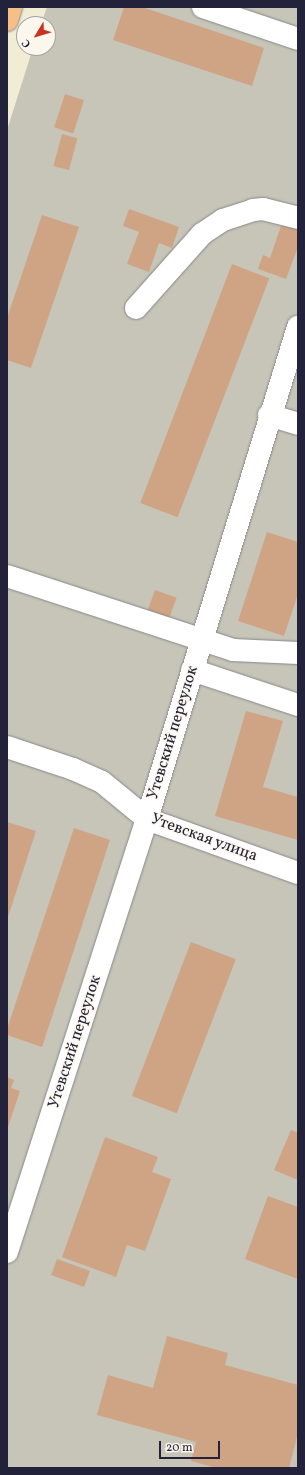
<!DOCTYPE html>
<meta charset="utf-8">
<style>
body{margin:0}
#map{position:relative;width:305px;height:1475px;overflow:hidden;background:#f2ecd4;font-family:Vollkorn,serif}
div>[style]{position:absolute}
.industrial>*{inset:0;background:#c6c5b8}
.building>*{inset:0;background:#cfa485;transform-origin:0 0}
.roads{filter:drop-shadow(0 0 1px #8a8788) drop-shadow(0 0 1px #8a8788)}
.minor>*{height:22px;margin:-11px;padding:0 11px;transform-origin:11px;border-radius:11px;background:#fff}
.major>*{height:22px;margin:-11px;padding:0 11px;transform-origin:11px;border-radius:11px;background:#f5bf86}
span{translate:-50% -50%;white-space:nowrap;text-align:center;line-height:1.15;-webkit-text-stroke:3px #fbf7ec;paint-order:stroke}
.street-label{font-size:16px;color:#22223b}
.frame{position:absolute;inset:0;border:8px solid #22223b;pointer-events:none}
.north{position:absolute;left:16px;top:16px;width:40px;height:40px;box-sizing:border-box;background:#fbf7ec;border:1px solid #a4a2a5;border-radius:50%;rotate:232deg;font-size:11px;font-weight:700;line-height:16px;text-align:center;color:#22223b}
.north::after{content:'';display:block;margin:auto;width:14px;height:18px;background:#c8321e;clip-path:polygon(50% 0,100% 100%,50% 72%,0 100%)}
.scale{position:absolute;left:159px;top:1441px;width:61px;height:18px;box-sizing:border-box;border:2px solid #22223b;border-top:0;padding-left:5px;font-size:12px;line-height:14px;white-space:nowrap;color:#22223b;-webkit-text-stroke:3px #fbf7ec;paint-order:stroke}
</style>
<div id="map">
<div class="industrial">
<i style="clip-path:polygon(47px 7px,298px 7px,298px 1468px,7px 1468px,7px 130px,33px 48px,48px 48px,48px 24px,41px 24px)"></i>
</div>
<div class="building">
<i style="clip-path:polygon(124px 7px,142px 7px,264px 48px,252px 86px,113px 40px)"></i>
<i style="left:65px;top:94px;width:20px;height:35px;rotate:18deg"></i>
<i style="left:62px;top:134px;width:16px;height:33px;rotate:15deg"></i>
<i style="clip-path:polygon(129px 209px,179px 227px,172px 248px,159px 243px,149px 272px,127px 264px,139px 232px,123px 226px)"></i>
<i style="clip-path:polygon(42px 215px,79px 227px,31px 368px,7px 360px,7px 318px)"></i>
<i style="clip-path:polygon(282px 223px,298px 229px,298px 247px,286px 279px,258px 269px,263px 255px,270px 258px)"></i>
<i style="left:232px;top:264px;width:40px;height:256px;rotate:21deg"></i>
<i style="clip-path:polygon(267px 532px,298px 542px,298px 594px,284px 636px,238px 621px)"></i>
<i style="left:155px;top:590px;width:23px;height:21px;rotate:20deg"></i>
<i style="clip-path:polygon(246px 711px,283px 721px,263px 787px,298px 797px,298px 840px,215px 816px)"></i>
<i style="clip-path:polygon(7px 822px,36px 831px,7px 920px)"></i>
<i style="clip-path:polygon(74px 828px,110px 840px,42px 1047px,7px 1035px,7px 1029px)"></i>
<i style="left:191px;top:942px;width:48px;height:165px;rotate:21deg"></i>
<i style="clip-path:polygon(7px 1077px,14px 1080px,11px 1088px,20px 1091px,7px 1130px)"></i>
<i style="clip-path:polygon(291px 1130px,298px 1133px,298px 1180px,274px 1170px)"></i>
<i style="clip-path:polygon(105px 1137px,158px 1157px,152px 1172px,171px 1179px,145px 1251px,127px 1245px,116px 1277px,62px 1257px)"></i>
<i style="clip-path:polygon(268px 1196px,298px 1207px,298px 1279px,245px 1259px)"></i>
<i style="left:57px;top:1259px;width:35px;height:17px;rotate:20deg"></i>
<i style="clip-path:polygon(167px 1336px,228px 1353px,225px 1365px,298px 1385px,298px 1433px,289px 1468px,217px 1468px,191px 1461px,196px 1442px,97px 1415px,108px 1375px,153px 1388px)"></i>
</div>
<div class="roads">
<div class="minor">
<i style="left:203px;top:7px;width:100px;rotate:18.6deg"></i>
<i style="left:136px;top:308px;width:99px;rotate:-48.3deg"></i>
<i style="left:202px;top:234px;width:25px;rotate:-34deg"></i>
<i style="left:223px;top:220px;width:32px;rotate:-18deg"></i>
<i style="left:253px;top:210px;width:10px;rotate:-6deg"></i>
<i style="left:263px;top:209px;width:36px;rotate:14deg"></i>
<i style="left:269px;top:415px;width:30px;rotate:17deg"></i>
<i style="left:7px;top:576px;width:238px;rotate:18.1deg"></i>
<i style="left:233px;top:650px;width:65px;rotate:2.6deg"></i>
<i style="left:192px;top:670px;width:112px;rotate:18.3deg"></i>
<i style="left:7px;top:747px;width:70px;rotate:18.4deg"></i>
<i style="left:73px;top:769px;width:32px;rotate:24deg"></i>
<i style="left:102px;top:782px;width:58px;rotate:39.4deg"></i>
<i style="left:147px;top:819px;width:160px;rotate:19.7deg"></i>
<i style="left:7px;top:1252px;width:455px;rotate:-72.1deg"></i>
<i style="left:147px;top:819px;width:515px;rotate:-72.94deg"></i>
</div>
<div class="major">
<i style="left:7px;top:20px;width:14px;rotate:-73deg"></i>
</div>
</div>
<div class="street-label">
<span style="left:173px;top:733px;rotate:-73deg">Утевский переулок</span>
<span style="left:204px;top:838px;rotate:20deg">Утевская улица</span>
<span style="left:75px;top:1042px;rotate:-72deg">Утевский переулок</span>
</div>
<div class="frame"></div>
<div class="north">С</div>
<div class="scale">20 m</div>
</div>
